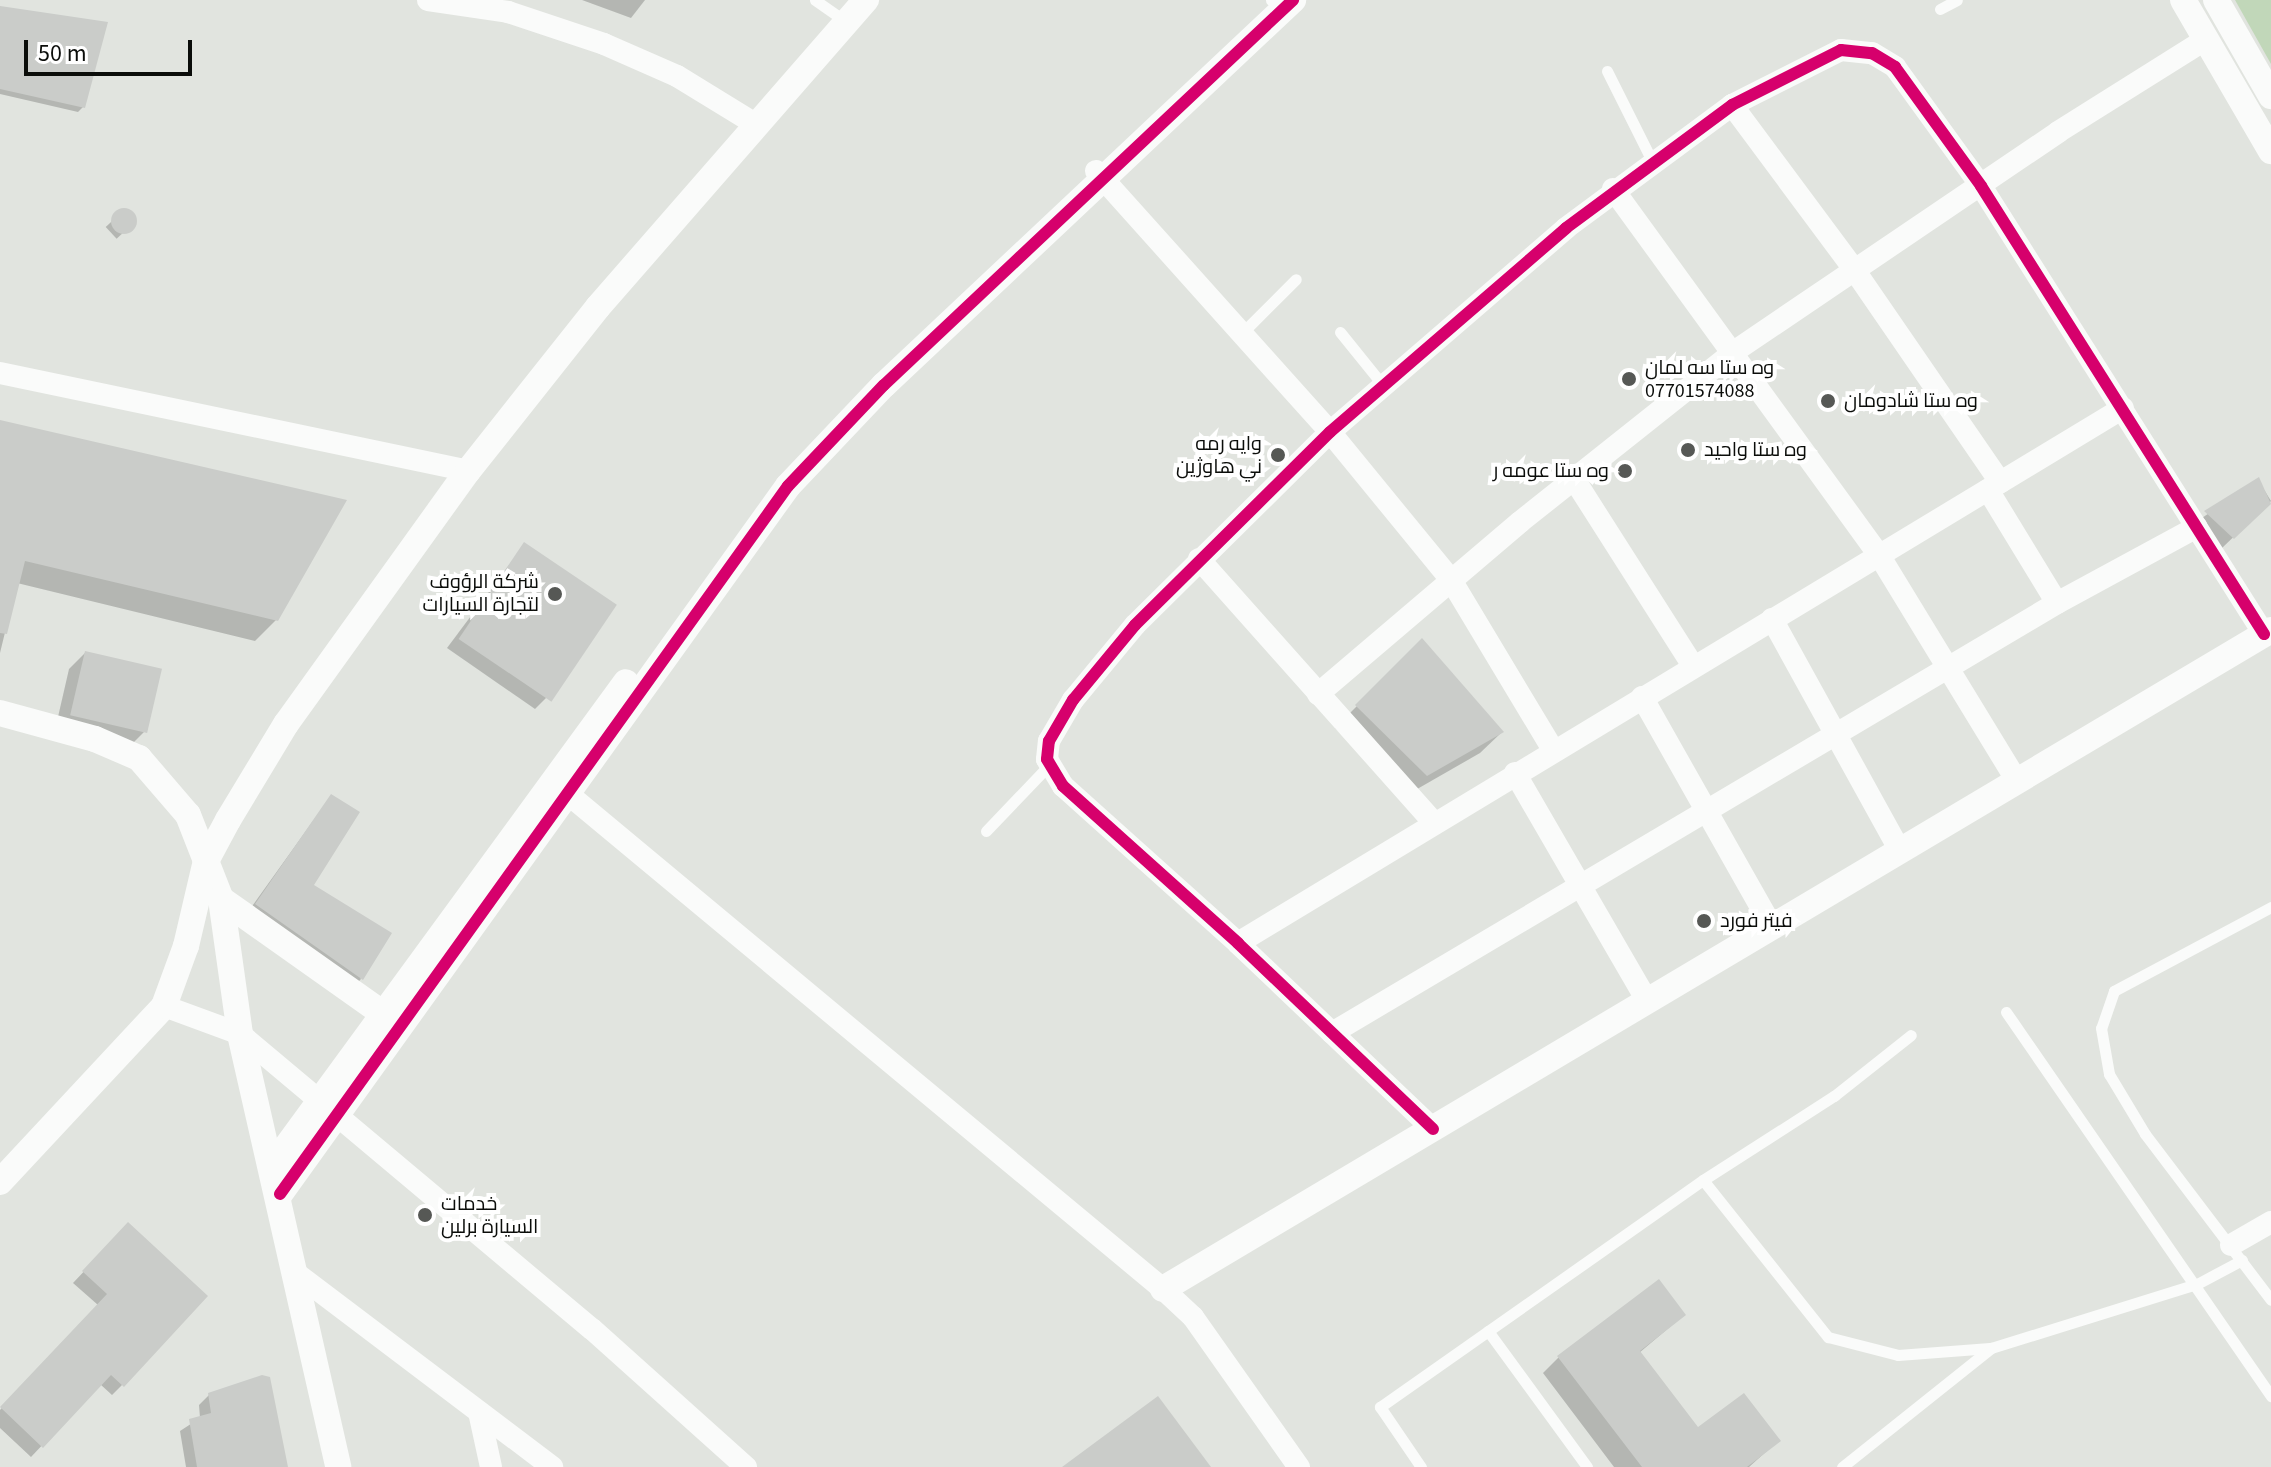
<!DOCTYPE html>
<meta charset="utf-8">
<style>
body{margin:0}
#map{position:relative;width:2271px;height:1467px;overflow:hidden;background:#e1e4df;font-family:"Source Sans 3",Cairo,sans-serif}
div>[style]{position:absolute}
.green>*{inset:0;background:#c1d7b9}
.shadow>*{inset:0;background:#0003;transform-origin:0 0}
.building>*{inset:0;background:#caccc9;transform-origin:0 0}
.round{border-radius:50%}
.service>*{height:11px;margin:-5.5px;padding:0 5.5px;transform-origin:5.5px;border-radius:5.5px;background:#fafbfa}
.minor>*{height:22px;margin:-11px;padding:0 11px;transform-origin:11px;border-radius:11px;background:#fafbfa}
.tertiary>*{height:26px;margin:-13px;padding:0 13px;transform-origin:13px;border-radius:13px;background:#fafbfa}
.cycleway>*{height:12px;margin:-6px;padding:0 6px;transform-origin:6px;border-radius:6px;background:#d6006c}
.dots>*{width:22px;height:22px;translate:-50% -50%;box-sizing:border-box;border:4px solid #fff;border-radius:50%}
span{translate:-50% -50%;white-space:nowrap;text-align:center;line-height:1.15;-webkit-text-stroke:8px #fff;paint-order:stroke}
.poi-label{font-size:20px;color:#0b0d0a}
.left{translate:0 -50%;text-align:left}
.right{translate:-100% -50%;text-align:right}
.scale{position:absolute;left:24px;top:40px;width:168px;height:36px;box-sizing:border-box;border:4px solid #0b0d0a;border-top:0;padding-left:10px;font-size:24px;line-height:28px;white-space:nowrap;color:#0b0d0a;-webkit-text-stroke:6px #fff;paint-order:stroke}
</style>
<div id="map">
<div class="green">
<i style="clip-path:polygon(2235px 0,2271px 0,2271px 64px)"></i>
</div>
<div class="shadow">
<i style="clip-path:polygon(582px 0,645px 0,631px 18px)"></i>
<i style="clip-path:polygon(0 8px,83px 107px,78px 112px,0 94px)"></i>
<i style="left:124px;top:210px;width:16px;height:25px;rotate:47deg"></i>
<i style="clip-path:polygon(0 422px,276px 620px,255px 641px,17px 583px,0 653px)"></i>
<i style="clip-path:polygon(2258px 480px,2271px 501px,2222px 548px,2196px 522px)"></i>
<i style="clip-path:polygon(524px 545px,546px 698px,535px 709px,447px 648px)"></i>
<i style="clip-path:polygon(1422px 641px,1502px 732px,1480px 753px,1405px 796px,1335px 728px)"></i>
<i style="clip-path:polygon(85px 653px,145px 731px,129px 747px,55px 730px,69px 669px)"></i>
<i style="clip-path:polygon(331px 796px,311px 885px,361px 979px,350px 990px,245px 916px)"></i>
<i style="clip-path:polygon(128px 1225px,122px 1385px,112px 1395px,100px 1384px,31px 1457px,0 1428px,0 1410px,98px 1305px,73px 1283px)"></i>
<i style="clip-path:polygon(1684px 1315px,1639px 1353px,1698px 1430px,1778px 1441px,1749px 1467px,1614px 1467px,1543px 1373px,1559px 1357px)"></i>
<i style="clip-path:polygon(209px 1395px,286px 1467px,186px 1467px,180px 1431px,200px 1418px,199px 1405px)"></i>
</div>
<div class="building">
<i style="clip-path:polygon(0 6px,108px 22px,85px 108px,0 89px)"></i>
<i class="round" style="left:111px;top:208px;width:26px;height:26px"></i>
<i style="clip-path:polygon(0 420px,347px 500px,278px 621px,25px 561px,7px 634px,0 633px)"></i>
<i style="clip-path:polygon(2259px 477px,2271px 504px,2234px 539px,2204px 511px)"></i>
<i style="left:524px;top:542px;width:112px;height:117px;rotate:34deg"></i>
<i style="clip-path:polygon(1422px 638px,1504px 732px,1427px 776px,1355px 705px)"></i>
<i style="left:85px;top:651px;width:79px;height:66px;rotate:13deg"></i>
<i style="clip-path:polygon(331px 794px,360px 812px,314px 885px,392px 933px,363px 980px,255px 904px)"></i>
<i style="clip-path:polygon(128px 1222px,208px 1296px,124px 1387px,111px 1375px,43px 1448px,0 1407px,107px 1294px,82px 1271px)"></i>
<i style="clip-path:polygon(1659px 1279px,1686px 1315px,1640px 1351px,1698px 1427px,1744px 1393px,1781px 1441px,1747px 1467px,1642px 1467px,1557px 1356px)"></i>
<i style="clip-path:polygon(262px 1375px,270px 1377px,288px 1467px,197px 1467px,189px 1419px,211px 1413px,208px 1393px)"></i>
<i style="clip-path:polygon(1158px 1396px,1211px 1467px,1062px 1467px)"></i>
</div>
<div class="service">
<i style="left:815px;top:0;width:38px;rotate:35deg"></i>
<i style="left:1271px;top:0;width:1px;rotate:45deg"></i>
<i style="left:1940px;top:9px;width:19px;rotate:-28deg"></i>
<i style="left:1607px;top:71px;width:101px;rotate:63.4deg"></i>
<i style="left:1340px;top:332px;width:67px;rotate:51.1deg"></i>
<i style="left:1242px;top:333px;width:76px;rotate:-45deg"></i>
<i style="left:986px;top:831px;width:91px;rotate:-46.3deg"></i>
<i style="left:2271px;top:907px;width:178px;rotate:151.9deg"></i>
<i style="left:2114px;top:991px;width:39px;rotate:109deg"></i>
<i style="left:2101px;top:1028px;width:47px;rotate:80.1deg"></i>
<i style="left:2109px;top:1074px;width:70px;rotate:59deg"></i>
<i style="left:2145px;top:1134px;width:208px;rotate:52.8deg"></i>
<i style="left:2006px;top:1012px;width:467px;rotate:55.4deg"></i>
<i style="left:1703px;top:1180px;width:201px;rotate:51.5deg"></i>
<i style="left:1828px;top:1337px;width:72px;rotate:14.4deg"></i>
<i style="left:1898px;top:1355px;width:92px;rotate:-4.4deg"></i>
<i style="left:1488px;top:1331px;width:168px;rotate:53.9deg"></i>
<i style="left:1421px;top:1467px;width:73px;rotate:-124.3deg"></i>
<i style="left:1380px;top:1407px;width:395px;rotate:-35.1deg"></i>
<i style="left:1703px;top:1180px;width:156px;rotate:-32.7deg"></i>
<i style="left:1834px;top:1096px;width:98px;rotate:-38.4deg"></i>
<i style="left:1842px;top:1467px;width:191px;rotate:-38.6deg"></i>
<i style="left:1991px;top:1348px;width:216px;rotate:-17.3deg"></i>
<i style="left:2197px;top:1284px;width:51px;rotate:-28.1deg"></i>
</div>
<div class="minor">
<i style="left:428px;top:0;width:81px;rotate:8.5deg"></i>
<i style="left:508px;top:12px;width:101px;rotate:18.4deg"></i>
<i style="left:604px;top:44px;width:80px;rotate:23.7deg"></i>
<i style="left:677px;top:76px;width:94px;rotate:31.5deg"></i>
<i style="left:1732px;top:105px;width:203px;rotate:53.4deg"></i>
<i style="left:1853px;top:268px;width:260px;rotate:55.5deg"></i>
<i style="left:1096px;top:171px;width:351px;rotate:48.1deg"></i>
<i style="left:1330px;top:432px;width:191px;rotate:50.7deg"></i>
<i style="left:1451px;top:580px;width:198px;rotate:59deg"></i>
<i style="left:1613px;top:189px;width:452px;rotate:54deg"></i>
<i style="left:1879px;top:555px;width:265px;rotate:58.6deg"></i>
<i style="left:0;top:373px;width:478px;rotate:11.8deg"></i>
<i style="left:1574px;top:479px;width:222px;rotate:57.5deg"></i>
<i style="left:1988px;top:490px;width:132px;rotate:58.6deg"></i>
<i style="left:1199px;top:559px;width:352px;rotate:48.3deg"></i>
<i style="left:1772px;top:619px;width:265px;rotate:61.1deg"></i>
<i style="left:1318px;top:694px;width:265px;rotate:-40.4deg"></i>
<i style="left:1520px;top:522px;width:275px;rotate:-38.5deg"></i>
<i style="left:1735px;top:351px;width:390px;rotate:-34.1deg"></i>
<i style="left:2058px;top:132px;width:171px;rotate:-32.1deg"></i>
<i style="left:1642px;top:697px;width:264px;rotate:60.5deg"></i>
<i style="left:1515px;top:773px;width:263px;rotate:59.9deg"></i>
<i style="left:556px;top:784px;width:790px;rotate:39.76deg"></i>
<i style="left:1163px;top:1289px;width:41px;rotate:43deg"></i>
<i style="left:1193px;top:1317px;width:184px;rotate:54.8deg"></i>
<i style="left:1238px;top:943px;width:1034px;rotate:-31.15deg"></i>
<i style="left:164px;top:1006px;width:81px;rotate:20.2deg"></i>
<i style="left:240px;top:1034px;width:459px;rotate:40deg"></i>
<i style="left:592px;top:1329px;width:207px;rotate:41.9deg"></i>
<i style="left:1332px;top:1033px;width:843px;rotate:-30.67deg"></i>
<i style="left:2057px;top:603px;width:159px;rotate:-28.5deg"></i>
<i style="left:1433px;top:1129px;width:269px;rotate:-136.4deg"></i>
<i style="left:1238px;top:943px;width:235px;rotate:-138.1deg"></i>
<i style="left:1063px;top:786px;width:31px;rotate:-121deg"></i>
<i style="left:1047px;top:759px;width:18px;rotate:-84deg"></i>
<i style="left:1049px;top:741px;width:48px;rotate:-59.7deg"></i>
<i style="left:1073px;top:700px;width:97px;rotate:-50.4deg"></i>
<i style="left:1135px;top:625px;width:274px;rotate:-44.7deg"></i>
<i style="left:1330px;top:432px;width:312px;rotate:-40.8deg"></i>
<i style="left:1566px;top:228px;width:207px;rotate:-36.5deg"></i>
<i style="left:1732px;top:105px;width:122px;rotate:-26.8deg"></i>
<i style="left:1841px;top:50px;width:31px;rotate:6deg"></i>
<i style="left:1872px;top:53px;width:27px;rotate:31deg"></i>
<i style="left:1895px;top:67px;width:147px;rotate:54.1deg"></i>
<i style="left:1981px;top:186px;width:530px;rotate:57.72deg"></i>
<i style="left:2231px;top:1245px;width:46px;rotate:-29.9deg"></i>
<i style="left:297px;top:1274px;width:320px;rotate:37.1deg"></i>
<i style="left:479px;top:1412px;width:56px;rotate:77.7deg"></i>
</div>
<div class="tertiary">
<i style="left:2183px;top:0;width:175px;rotate:59.8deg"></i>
<i style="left:2216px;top:0;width:111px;rotate:60.2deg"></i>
<i style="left:0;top:713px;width:98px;rotate:15.3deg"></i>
<i style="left:95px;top:739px;width:48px;rotate:23.4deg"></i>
<i style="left:139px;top:758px;width:75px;rotate:49.3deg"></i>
<i style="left:188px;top:815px;width:90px;rotate:68.6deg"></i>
<i style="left:221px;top:899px;width:136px;rotate:82deg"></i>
<i style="left:240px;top:1034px;width:444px;rotate:77.2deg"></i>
<i style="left:221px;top:899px;width:202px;rotate:35.3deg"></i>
<i style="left:273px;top:1165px;width:598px;rotate:-53.84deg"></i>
<i style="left:0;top:1182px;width:241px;rotate:-47deg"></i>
<i style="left:164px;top:1006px;width:64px;rotate:-69.9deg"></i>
<i style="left:186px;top:946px;width:87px;rotate:-76.8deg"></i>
<i style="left:206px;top:861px;width:47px;rotate:-61.8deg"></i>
<i style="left:228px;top:820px;width:112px;rotate:-58.9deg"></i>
<i style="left:286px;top:724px;width:312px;rotate:-54.3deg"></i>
<i style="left:468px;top:471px;width:209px;rotate:-51.6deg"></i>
<i style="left:598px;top:307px;width:408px;rotate:-48.9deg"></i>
<i style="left:280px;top:1194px;width:871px;rotate:-54.34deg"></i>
<i style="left:788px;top:486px;width:139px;rotate:-46.5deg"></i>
<i style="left:884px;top:385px;width:562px;rotate:-43.27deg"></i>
<i style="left:1163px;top:1289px;width:1289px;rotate:-30.74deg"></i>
</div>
<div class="cycleway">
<i style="left:1433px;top:1129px;width:269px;rotate:-136.4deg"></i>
<i style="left:1238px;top:943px;width:235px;rotate:-138.1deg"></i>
<i style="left:1063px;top:786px;width:31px;rotate:-121deg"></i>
<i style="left:1047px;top:759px;width:18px;rotate:-84deg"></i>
<i style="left:1049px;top:741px;width:48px;rotate:-59.7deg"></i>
<i style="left:1073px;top:700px;width:97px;rotate:-50.4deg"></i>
<i style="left:1135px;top:625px;width:274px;rotate:-44.7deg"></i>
<i style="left:1330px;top:432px;width:312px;rotate:-40.8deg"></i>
<i style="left:1566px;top:228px;width:207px;rotate:-36.5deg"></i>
<i style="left:1732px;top:105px;width:122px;rotate:-26.8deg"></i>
<i style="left:1841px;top:50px;width:31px;rotate:6deg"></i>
<i style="left:1872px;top:53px;width:27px;rotate:31deg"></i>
<i style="left:1895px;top:67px;width:147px;rotate:54.1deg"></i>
<i style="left:1981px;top:186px;width:530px;rotate:57.72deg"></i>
<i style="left:280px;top:1194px;width:871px;rotate:-54.34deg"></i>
<i style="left:788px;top:486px;width:139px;rotate:-46.5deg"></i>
<i style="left:884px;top:385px;width:562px;rotate:-43.27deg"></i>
</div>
<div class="dots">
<i style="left:1629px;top:379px;background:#565855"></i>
<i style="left:1828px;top:401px;background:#565855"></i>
<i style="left:1688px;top:450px;background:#565855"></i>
<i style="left:1278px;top:455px;background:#565855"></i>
<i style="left:1625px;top:471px;background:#565855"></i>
<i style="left:555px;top:594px;background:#565855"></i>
<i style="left:1704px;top:921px;background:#565855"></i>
<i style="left:425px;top:1215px;background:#565855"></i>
</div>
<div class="poi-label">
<span class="left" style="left:1645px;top:380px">وه ستا سه لمان<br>07701574088</span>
<span class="left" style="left:1844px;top:401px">وه ستا شادومان</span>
<span class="right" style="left:1262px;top:456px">وايه رمه<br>ني هاوژين</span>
<span class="left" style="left:1704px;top:450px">وه ستا واحید</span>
<span class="right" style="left:1609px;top:471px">وه ستا عومه ر</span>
<span class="right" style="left:539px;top:594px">شركة الرؤوف<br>لتجارة السيارات</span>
<span class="left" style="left:1720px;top:921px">فيتر فورد</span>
<span class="left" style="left:441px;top:1216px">خدمات<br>السیارة برلین</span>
</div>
<div class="scale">50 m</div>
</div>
